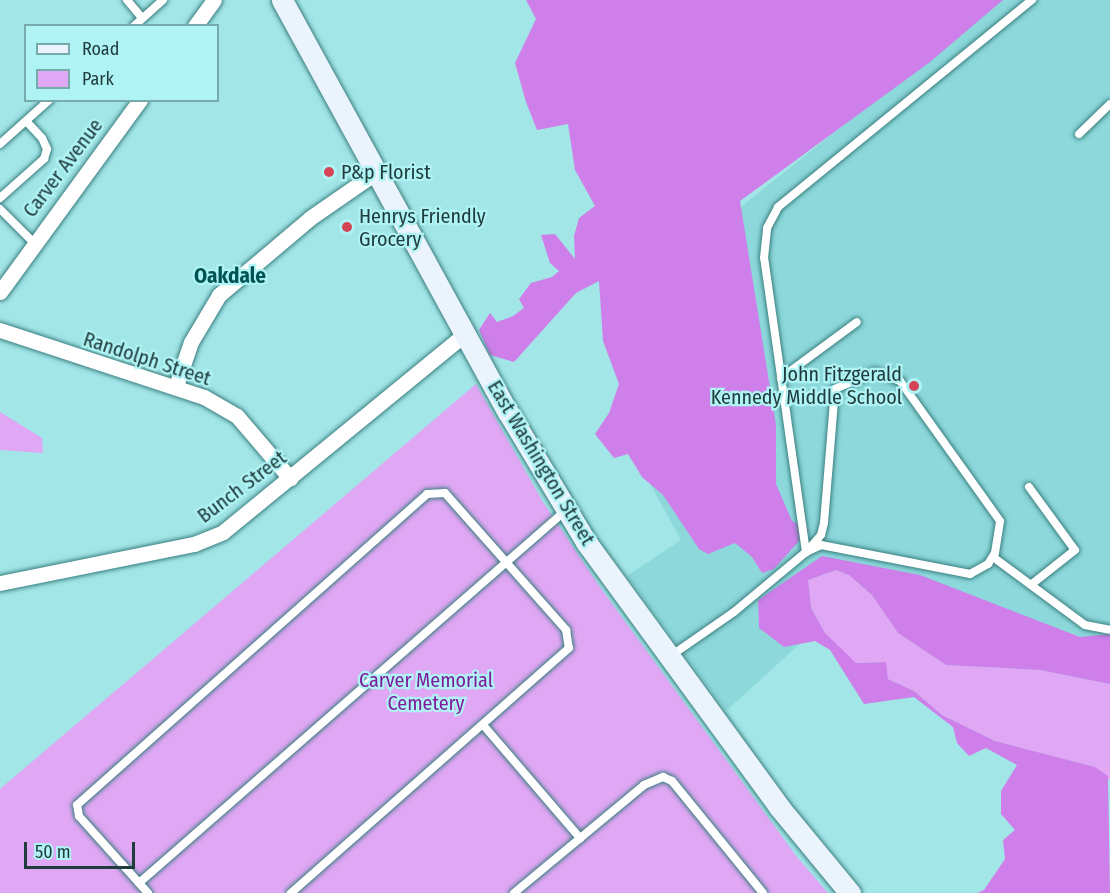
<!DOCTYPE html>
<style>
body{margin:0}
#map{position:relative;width:1110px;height:893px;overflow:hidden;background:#a2e6e7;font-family:"Fira Sans Condensed",sans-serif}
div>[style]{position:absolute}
.built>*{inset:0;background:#8cd8da}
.green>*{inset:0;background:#e0a7f4}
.forest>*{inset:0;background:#ce7fe9}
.roads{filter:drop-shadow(0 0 2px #3b7f80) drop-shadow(0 0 2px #3b7f80)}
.lane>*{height:8px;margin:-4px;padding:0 4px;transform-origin:4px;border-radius:4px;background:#fff}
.street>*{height:15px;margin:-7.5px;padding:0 7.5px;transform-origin:7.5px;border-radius:7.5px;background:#fff}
.secondary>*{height:21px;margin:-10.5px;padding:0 10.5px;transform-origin:10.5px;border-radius:10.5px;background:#ebf3fd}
.dots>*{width:16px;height:16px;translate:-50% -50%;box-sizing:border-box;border:3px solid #aff3f4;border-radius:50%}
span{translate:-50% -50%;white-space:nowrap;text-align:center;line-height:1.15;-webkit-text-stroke:4.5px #aff3f4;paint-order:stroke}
.street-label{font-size:20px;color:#203c3d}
.poi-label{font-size:20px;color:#203c3d}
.left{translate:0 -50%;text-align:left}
.right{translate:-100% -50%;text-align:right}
.park-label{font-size:20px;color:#7f1a9b}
.neighbourhood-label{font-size:21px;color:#005354;font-weight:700}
.legend{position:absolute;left:24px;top:24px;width:195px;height:78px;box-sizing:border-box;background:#aff3f4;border:2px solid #76aaab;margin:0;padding:8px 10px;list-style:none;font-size:18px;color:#203c3d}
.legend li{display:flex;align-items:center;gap:12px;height:30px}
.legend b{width:30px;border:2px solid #76aaab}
.scale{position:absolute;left:24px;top:842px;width:111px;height:27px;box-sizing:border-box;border:3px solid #203c3d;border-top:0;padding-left:8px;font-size:18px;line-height:21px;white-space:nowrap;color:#203c3d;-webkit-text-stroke:4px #aff3f4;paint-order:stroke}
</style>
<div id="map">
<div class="built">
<i style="clip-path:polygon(1001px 0,1110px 0,1110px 689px,848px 600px,726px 711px,627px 576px,681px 540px,649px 482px,649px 280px)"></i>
</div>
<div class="green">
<i style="clip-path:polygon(476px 384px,543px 502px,600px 587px,797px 857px,828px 893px,0 893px,0 789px)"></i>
<i style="clip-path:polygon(0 412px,42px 438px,43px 453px,0 450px)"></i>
<i style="clip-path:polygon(836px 570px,849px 575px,872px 595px,898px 633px,946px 665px,1040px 670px,1110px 684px,1110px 780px,1095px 767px,995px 741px,942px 715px,914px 691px,888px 679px,885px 662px,856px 663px,844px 655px,825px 633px,811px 608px,808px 580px)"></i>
</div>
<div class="forest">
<i style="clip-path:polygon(526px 0,1003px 0,930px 62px,740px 201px,776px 425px,776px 484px,792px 521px,809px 530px,774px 569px,762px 573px,752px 557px,735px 543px,708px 554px,699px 549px,663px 495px,642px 477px,628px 454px,614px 458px,595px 434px,609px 413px,619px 384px,603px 341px,599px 281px,576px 293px,514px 362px,490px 355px,479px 330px,490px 313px,497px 322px,513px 316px,524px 308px,519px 299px,531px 283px,552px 277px,559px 271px,550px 263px,541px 235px,555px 234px,575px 259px,574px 236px,579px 218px,595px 206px,575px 170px,568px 124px,537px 130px,526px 102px,515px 63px,536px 19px)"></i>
<i style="clip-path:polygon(822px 556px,920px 575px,1080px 637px,1110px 634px,1110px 684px,1040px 670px,946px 665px,898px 633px,872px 595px,849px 575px,836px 570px,808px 580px,811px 608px,825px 633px,856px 663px,886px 662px,888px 679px,914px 691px,942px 715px,995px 741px,1095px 767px,1108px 776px,1110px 893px,977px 893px,984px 890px,1005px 859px,1003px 840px,1015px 830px,1001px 814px,1001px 791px,1017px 765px,986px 748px,969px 756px,957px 743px,953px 727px,914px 697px,864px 704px,830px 650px,815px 641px,784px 647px,759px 628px,758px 600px)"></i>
</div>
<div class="roads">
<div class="lane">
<i style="left:127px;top:0;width:23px;rotate:50deg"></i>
<i style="left:134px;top:26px;width:39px;rotate:-42deg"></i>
<i style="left:1079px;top:134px;width:43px;rotate:-44.1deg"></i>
<i style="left:0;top:144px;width:66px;rotate:-41.9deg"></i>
<i style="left:0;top:198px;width:59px;rotate:-41.6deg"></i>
<i style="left:44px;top:159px;width:10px;rotate:-73deg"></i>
<i style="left:47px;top:149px;width:12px;rotate:-114deg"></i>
<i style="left:42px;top:138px;width:23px;rotate:-133deg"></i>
<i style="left:0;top:209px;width:48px;rotate:45deg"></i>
<i style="left:781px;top:378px;width:94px;rotate:-36.4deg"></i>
<i style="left:1029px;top:487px;width:78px;rotate:53.9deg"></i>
<i style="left:1075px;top:550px;width:55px;rotate:141.7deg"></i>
<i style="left:806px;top:552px;width:297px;rotate:-98.1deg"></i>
<i style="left:764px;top:258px;width:30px;rotate:-84deg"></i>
<i style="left:767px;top:228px;width:24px;rotate:-62deg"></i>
<i style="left:778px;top:207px;width:328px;rotate:-39.2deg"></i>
<i style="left:993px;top:557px;width:114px;rotate:36.5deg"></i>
<i style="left:1085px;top:625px;width:25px;rotate:11deg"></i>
<i style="left:672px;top:655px;width:75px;rotate:-34.7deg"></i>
<i style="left:734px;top:612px;width:94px;rotate:-39.8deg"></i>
<i style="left:806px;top:552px;width:17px;rotate:-25deg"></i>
<i style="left:821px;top:545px;width:152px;rotate:11deg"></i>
<i style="left:970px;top:574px;width:21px;rotate:-29deg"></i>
<i style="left:988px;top:564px;width:13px;rotate:-58deg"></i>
<i style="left:995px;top:553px;width:32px;rotate:-81deg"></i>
<i style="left:1000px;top:521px;width:172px;rotate:-125.5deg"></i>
<i style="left:900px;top:381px;width:27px;rotate:-160deg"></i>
<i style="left:875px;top:372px;width:43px;rotate:157deg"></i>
<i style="left:835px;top:389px;width:134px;rotate:94.7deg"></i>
<i style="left:824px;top:523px;width:12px;rotate:104deg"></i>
<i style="left:821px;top:535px;width:23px;rotate:131deg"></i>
<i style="left:484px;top:726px;width:148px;rotate:49.4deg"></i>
<i style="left:139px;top:883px;width:566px;rotate:-41.13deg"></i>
<i style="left:148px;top:893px;width:103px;rotate:-131.9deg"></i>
<i style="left:79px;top:816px;width:11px;rotate:-100deg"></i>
<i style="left:77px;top:805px;width:468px;rotate:-41.6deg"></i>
<i style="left:427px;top:494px;width:18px;rotate:-3deg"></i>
<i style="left:445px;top:493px;width:183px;rotate:48.5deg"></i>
<i style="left:566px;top:630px;width:18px;rotate:81deg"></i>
<i style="left:569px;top:648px;width:371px;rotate:138.6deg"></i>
<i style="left:514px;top:893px;width:169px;rotate:-39.7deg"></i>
<i style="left:644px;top:785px;width:21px;rotate:-23deg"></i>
<i style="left:663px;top:777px;width:10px;rotate:24deg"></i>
<i style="left:672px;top:781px;width:144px;rotate:50.9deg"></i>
</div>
<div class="street">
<i style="left:195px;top:26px;width:32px;rotate:-54deg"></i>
<i style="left:0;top:292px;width:238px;rotate:-53.9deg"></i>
<i style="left:0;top:330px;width:215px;rotate:18.2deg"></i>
<i style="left:204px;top:397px;width:38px;rotate:30deg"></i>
<i style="left:237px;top:416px;width:82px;rotate:49.5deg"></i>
<i style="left:176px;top:386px;width:46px;rotate:-71.2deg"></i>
<i style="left:191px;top:342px;width:55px;rotate:-59.2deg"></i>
<i style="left:219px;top:295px;width:119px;rotate:-40.2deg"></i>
<i style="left:310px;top:218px;width:83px;rotate:-34.7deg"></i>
<i style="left:0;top:583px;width:198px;rotate:-11.4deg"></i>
<i style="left:194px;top:544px;width:31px;rotate:-22deg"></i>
<i style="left:223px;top:532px;width:314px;rotate:-39.3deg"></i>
</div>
<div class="secondary">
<i style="left:282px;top:0;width:470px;rotate:61.3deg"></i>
<i style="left:508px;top:412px;width:152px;rotate:59deg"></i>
<i style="left:586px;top:542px;width:328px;rotate:53.9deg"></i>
<i style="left:779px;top:807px;width:112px;rotate:50.5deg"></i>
</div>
</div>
<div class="dots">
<i style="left:329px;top:172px;background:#d54557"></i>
<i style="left:347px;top:227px;background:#d54557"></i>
<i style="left:914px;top:386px;background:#d54557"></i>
</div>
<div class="street-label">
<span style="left:63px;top:168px;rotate:-53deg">Carver Avenue</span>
<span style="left:147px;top:359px;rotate:18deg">Randolph Street</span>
<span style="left:541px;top:463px;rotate:59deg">East Washington Street</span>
<span style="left:242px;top:487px;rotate:-37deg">Bunch Street</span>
</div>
<div class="poi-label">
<span class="left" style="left:341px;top:172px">P&amp;p Florist</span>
<span class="left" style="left:359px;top:228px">Henrys Friendly<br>Grocery</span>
<span class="right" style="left:902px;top:386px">John Fitzgerald<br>Kennedy Middle School</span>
</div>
<div class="park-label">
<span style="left:426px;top:692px">Carver Memorial<br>Cemetery</span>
</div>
<div class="neighbourhood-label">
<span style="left:230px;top:276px">Oakdale</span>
</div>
<ul class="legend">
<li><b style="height:8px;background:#ebf3fd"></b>Road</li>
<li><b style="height:16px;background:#e0a7f4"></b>Park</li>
</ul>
<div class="scale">50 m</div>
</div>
